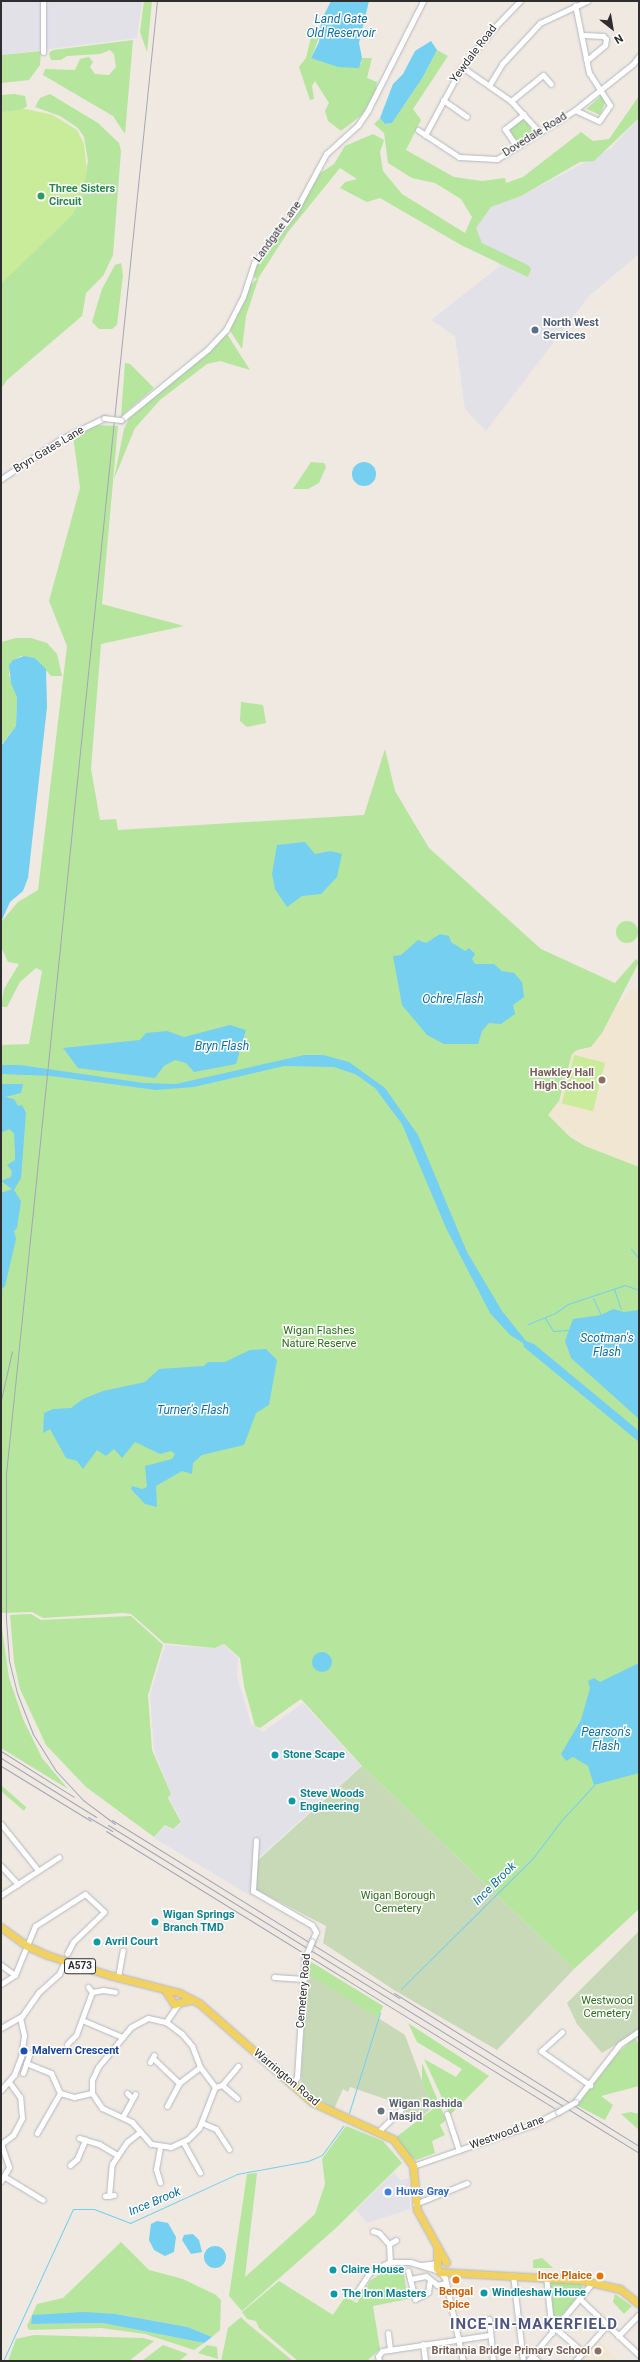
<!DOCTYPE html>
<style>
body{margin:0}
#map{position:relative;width:640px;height:2362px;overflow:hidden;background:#efe9e1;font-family:Roboto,sans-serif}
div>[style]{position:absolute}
.industrial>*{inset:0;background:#e3e1e8}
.education>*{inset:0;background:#f0e6d1}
.green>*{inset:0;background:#b6e59e}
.round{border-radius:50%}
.cemetery>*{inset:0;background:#c8d9b8}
.pitch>*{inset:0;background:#c9ec9a;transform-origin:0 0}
.water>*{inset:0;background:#75cff0}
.stream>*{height:1px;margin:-0.5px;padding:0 0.5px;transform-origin:0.5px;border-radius:0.5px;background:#75cff0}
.roads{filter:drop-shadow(0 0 1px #b4b7c1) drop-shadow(0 0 1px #b4b7c1)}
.minor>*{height:5px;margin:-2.5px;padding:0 2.5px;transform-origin:2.5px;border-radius:2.5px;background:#fff}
.major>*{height:7px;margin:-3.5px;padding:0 3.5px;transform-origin:3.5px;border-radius:3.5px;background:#f2d163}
.rail>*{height:1px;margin:-0.5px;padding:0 0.5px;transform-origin:0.5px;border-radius:0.5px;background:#a3a6b8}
.bridges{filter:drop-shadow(0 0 1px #b4b7c1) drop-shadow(0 0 1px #b4b7c1)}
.minor-bridge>*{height:5px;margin:-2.5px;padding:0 2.5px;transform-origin:2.5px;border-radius:2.5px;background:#fff}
.dots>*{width:11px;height:11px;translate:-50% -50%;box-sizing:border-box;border:2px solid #fff;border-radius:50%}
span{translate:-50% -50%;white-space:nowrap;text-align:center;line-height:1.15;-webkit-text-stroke:3px #fff;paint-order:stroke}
.shield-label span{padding:1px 3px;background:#fff;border:1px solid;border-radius:3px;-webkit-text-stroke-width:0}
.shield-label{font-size:10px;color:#2e2e2e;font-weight:700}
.street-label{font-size:11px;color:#2e2e2e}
.leisure-label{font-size:11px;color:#27864d;font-weight:700}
.left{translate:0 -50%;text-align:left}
.service-label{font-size:11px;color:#4e5e75;font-weight:700}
.education-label{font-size:11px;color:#785e54;font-weight:700}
.right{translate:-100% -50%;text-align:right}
.park-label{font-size:11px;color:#2c6e1b}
.culture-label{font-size:11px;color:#0d838f;font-weight:700}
.transit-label{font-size:11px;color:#164399;font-weight:700}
.worship-label{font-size:11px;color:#5b616d;font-weight:700}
.shop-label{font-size:11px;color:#366cbe;font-weight:700}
.food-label{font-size:11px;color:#c56008;font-weight:700}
.water-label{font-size:12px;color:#0d6fa3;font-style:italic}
.district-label{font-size:15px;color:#4d5680;font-weight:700;letter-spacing:1px}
.frame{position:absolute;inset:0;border:2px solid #2e2e2e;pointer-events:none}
.north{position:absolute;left:592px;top:8px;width:40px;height:40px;-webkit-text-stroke:3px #fff;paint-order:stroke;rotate:149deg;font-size:11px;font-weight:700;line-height:16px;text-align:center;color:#2e2e2e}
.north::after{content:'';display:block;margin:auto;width:14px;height:18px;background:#2e2e2e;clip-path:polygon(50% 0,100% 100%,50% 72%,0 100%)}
</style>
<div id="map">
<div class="industrial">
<i style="clip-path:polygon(1px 1px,142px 1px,137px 38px,1px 55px)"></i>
<i style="clip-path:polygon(639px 118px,639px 254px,589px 296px,486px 431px,465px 409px,455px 336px,431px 320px,500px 266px,478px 238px,476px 228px,491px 207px,521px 196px,610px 149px)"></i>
<i style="clip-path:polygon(165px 1645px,215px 1648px,224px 1645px,238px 1658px,237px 1676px,251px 1724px,263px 1732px,303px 1703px,361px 1766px,256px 1860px,251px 1896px,154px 1838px,165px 1826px,173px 1830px,182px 1822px,169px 1798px,171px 1794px,154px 1750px,150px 1695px)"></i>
<i style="clip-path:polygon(394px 2172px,400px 2180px,409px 2178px,410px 2209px,367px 2223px,356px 2210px)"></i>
</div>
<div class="education">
<i style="clip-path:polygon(630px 990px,639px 992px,639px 1167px,585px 1146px,570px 1137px,547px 1115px,559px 1101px,572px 1055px,577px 1050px,591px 1048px,613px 1011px)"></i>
<i style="clip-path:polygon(598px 2340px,618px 2361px,580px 2361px)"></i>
</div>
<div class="green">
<i style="clip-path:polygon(144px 1px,152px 1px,147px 52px,140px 32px)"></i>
<i style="clip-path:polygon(312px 33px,320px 35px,311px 58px,361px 64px,362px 58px,372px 58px,367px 78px,377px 82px,376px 90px,363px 114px,341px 131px,328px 121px,325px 111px,329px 103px,315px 81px,312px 86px,314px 99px,310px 100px,299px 67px,306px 58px)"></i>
<i style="clip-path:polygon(133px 40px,125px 134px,113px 116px,43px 75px,45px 69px,75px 70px,80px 59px,89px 57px,93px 62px,90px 67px,95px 74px,109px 75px,116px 67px,114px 54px,110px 50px,100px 54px,67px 56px,61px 60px,51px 60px,49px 53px,53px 50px)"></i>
<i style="clip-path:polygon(437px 50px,448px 56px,413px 109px,421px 120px,406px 150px,454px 177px,482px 181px,505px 178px,506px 183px,523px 177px,581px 132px,593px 141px,609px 139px,639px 96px,639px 118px,594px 161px,580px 162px,521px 196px,491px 207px,476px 228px,482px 243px,528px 265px,531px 269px,528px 277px,461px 245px,380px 198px,367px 202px,340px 188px,345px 182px,357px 179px,340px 168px,288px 232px,259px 277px,246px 316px,242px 349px,229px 329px,248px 287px,257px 279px,251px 275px,254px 264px,301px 205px,319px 174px,334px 164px,345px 146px,373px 134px,384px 140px,380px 152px,383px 171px,402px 194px,465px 233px,472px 217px,461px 199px,435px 183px,412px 178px,388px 163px,384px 133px,374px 124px,380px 118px,385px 124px,392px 123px,423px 77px)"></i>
<i style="clip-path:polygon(41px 51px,40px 65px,29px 80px,1px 83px,1px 55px)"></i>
<i style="clip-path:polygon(14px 94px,25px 96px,27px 106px,22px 110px,1px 113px,1px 95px)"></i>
<i style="clip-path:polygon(50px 94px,98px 123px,119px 143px,121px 151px,113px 255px,103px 276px,86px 293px,82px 316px,7px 380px,1px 389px,1px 282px,80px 198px,88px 161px,84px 137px,78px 128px,60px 116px,35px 107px,40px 98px)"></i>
<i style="clip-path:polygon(602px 95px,605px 103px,600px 115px,587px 109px,584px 111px)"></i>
<i class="round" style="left:510px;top:120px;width:22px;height:22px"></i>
<i style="clip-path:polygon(121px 263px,123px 275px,117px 325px,112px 329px,99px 329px,92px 322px,102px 289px,115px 265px)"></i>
<i style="clip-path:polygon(227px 334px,250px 370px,220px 361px,207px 364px,160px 400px,135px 428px,114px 479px,124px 429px,131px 414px)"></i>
<i style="clip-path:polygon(125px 363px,130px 364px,154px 388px,121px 416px)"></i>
<i style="clip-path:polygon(96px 425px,118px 426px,102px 604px,184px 626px,101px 644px,91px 769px,100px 820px,116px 819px,118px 830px,364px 815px,385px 749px,395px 791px,429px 848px,541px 949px,615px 983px,636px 959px,639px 962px,602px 1033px,591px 1047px,577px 1050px,572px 1054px,559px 1101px,548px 1115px,570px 1137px,585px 1146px,639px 1167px,639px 1909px,574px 1969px,362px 1766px,301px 1699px,260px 1728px,255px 1726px,244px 1686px,240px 1658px,224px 1644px,215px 1648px,164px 1643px,131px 1614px,123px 1613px,43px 1618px,32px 1612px,1px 1613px,1px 1045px,29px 1044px,42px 971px,36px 968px,20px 982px,7px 1007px,1px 1007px,4px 989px,19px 964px,8px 962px,1px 947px,1px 922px,18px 902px,38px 890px,67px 646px,49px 601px,80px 488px,73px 435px)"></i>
<i style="clip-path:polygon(311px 462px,324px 463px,326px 467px,319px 483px,308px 489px,293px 489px)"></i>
<i style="clip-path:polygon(16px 638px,31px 638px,47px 643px,57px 654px,62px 676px,51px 676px,35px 658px,21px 656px,11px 662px,9px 675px,17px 696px,16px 726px,1px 745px,1px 642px)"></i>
<i style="clip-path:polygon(241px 702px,263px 705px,266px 723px,247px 727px,240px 721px)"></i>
<i class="round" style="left:616px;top:921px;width:22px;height:22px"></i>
<i style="clip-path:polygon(31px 1614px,41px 1620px,131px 1616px,163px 1645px,148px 1695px,152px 1750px,171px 1794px,168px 1798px,181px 1822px,173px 1829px,165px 1825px,154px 1837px,86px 1787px,46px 1745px,20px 1689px,14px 1662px,10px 1615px)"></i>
<i style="clip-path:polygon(1px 1621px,9px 1678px,23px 1719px,42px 1758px,68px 1789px,1px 1748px)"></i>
<i style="clip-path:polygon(1px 1785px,26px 1807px,24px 1811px,1px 1791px)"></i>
<i style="clip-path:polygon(308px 1960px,383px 2006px,369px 2042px,306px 1991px)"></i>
<i style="clip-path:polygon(408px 2023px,489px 2076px,450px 2115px,424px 2059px,456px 2077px,462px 2069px,417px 2042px)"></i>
<i style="clip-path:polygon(635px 2037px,639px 2045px,639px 2086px,601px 2096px,613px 2105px,605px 2120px,576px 2105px,616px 2055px)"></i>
<i style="clip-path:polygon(422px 2063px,446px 2120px,440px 2125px,445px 2135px,432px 2141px,435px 2153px,416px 2160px,409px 2156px,395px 2138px,433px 2109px,422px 2082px)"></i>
<i style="clip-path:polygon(631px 2112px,639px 2114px,639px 2130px,621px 2114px)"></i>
<i style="clip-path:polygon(346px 2126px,383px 2141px,402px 2163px,336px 2228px,242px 2311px,229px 2296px,247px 2174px,257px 2173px,245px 2277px,315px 2214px,325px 2184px,322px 2159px)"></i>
<i style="clip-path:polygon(121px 2242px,149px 2270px,183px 2279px,216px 2295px,221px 2300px,220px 2330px,212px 2337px,188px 2327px,116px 2314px,32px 2315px,31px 2324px,104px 2323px,204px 2343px,194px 2350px,145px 2334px,101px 2328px,29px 2330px,27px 2326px,37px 2304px,63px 2298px)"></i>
<i style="clip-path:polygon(542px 2258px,551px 2266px,553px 2268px,533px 2268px,533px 2260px)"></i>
<i style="clip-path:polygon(400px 2266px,403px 2269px,408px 2299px,373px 2306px,380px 2349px,367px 2361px,298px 2361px,259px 2328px,256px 2321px,247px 2319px,242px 2312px,279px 2281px,333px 2315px,345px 2297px,357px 2303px,370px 2281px,387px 2269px)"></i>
<i style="clip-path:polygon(554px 2281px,581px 2284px,584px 2289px,555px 2323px,549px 2285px)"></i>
<i style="clip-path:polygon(615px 2294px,632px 2306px,624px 2314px,613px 2302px)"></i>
<i style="clip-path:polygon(241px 2317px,247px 2323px,293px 2361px,221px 2361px,228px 2328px)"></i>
<i style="clip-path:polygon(34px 2335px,143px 2338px,154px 2341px,129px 2361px,8px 2361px,16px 2339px)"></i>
<i style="clip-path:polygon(163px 2345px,188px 2354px,179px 2361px,142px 2361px)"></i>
<i style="clip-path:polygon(207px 2345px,217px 2347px,218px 2359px,198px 2353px)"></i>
</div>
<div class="cemetery">
<i style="clip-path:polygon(362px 1766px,574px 1969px,497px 2050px,394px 1990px,323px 1943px,326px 1926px,255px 1889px,257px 1861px)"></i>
<i style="clip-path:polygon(639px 1931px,639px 2031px,602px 2053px,577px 2024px,567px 2003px)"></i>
<i style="clip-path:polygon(307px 1973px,405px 2035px,432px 2108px,415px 2122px,397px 2103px,350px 2087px,348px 2092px,343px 2089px,334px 2109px,307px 2091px,301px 2082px)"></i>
</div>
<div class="pitch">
<i style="clip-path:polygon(26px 109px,53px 115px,77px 130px,84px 144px,87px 172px,80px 201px,72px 215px,1px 284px,1px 112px)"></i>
<i style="left:574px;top:1055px;width:32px;height:50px;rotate:14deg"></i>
</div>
<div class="water">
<i style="clip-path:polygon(331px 1px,369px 1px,359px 43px,362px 58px,359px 68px,338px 67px,311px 58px,319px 42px,321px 21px)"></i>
<i style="clip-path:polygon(431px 41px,437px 50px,423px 77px,392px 123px,385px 124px,380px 118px,393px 84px,403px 74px,415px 51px)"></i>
<i class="round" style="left:352px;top:462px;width:24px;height:24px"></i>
<i style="clip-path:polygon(24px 656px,35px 658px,46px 669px,47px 707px,28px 878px,23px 891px,10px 902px,1px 922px,1px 746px,16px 726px,17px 697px,11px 683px,9px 665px,13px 660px)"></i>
<i style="clip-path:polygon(305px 842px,315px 854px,331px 851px,342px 854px,337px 877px,321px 894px,302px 896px,287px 907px,275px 889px,272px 874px,277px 845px)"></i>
<i style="clip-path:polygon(440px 934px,449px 936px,451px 942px,465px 951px,469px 948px,475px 954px,472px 959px,475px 964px,494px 964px,502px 971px,514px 973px,522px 982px,524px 997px,513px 1005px,515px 1014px,501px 1024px,489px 1023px,482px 1031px,478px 1044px,444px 1044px,427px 1035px,402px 1005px,393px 956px,401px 955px,418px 940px,426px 943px)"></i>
<i style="clip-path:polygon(230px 1025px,246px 1030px,236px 1064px,194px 1072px,186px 1063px,175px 1060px,164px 1066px,155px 1078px,78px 1068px,63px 1048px,140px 1040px,146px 1033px,167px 1031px,184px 1037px)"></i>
<i style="clip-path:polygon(304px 1055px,323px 1055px,349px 1062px,385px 1088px,418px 1135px,467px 1252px,502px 1311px,526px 1341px,534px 1344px,639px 1431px,639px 1442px,524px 1347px,523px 1343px,510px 1335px,490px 1313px,446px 1228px,402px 1124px,375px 1088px,355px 1074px,334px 1067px,284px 1066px,194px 1087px,156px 1090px,51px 1076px,1px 1074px,1px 1065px,20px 1065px,144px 1083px,176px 1084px)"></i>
<i style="clip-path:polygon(1px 1084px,23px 1084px,21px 1093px,5px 1097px,14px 1099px,18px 1106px,22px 1105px,26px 1113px,21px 1178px,14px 1190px,21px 1201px,17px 1228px,14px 1231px,16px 1239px,5px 1286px,1px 1290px,1px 1193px,12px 1189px,1px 1181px,11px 1177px,12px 1171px,7px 1165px,15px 1160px,15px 1153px,14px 1133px,9px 1129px,1px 1133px)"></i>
<i style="clip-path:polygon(613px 1309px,624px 1312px,639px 1310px,639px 1419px,571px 1358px,565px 1341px,573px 1319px,601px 1315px)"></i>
<i style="clip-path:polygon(266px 1349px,277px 1360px,269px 1405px,256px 1413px,244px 1445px,202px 1455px,193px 1463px,192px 1474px,182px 1471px,156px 1486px,157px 1507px,145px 1504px,131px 1489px,132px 1486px,142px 1489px,147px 1487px,145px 1466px,172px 1459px,175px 1454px,171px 1451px,160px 1454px,135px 1442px,122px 1458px,114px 1449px,106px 1456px,97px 1450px,83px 1469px,77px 1461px,66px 1458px,50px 1429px,43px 1433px,44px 1413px,53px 1409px,71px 1408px,83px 1399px,103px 1391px,145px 1382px,159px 1369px,204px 1366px,208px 1362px,225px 1362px,250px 1350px)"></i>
<i class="round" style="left:312px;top:1652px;width:20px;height:20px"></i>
<i style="clip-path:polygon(639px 1663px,639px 1773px,594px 1785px,588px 1766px,573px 1757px,566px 1761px,561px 1754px,581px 1720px,590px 1688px,588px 1681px,594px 1678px,600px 1682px)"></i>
<i style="clip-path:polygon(157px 2221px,168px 2223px,176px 2237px,174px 2252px,165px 2256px,154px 2250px,149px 2240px,151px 2224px)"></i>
<i style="clip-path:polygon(193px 2234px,199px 2240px,202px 2252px,191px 2254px,182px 2240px,184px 2235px)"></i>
<i class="round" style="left:204px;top:2246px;width:22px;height:22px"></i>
<i style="clip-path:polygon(84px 2312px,116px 2314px,188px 2327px,212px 2337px,204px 2343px,103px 2323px,31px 2324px,32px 2315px)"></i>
</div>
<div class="stream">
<i style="left:631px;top:1249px;width:11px;rotate:49deg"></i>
<i style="left:638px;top:1257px;width:22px;rotate:87deg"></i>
<i style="left:614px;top:1289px;width:21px;rotate:71deg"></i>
<i style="left:593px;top:1298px;width:19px;rotate:65deg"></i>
<i style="left:545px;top:1318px;width:15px;rotate:58deg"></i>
<i style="left:553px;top:1331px;width:15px;rotate:-4deg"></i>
<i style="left:528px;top:1324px;width:29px;rotate:-22deg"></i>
<i style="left:555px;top:1313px;width:16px;rotate:-35deg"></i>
<i style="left:568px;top:1304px;width:60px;rotate:-18.4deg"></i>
<i style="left:625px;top:1285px;width:15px;rotate:20deg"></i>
<i style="left:401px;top:1989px;width:186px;rotate:-44.8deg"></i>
<i style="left:533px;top:1858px;width:46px;rotate:-52.9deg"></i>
<i style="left:561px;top:1821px;width:49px;rotate:-47.5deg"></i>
<i style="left:349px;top:2113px;width:105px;rotate:-72.8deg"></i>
<i style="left:3px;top:2361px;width:167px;rotate:-65.3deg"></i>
<i style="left:73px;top:2209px;width:21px"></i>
<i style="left:94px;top:2209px;width:39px;rotate:21deg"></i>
<i style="left:130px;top:2223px;width:118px;rotate:-24.6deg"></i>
<i style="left:237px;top:2174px;width:72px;rotate:-10.4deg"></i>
<i style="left:308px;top:2161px;width:15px;rotate:-23deg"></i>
<i style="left:322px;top:2155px;width:36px;rotate:-54deg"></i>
</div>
<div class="roads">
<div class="minor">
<i style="left:584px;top:35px;width:19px;rotate:3deg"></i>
<i style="left:603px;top:36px;width:4px;rotate:45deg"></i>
<i style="left:606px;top:39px;width:6px;rotate:99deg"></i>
<i style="left:605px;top:45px;width:23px;rotate:140deg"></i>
<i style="left:43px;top:52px;width:51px;rotate:-90deg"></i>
<i style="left:462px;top:67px;width:60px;rotate:34.8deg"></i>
<i style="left:511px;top:101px;width:42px;rotate:47.9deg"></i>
<i style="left:490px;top:84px;width:23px;rotate:-59deg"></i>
<i style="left:502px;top:64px;width:56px;rotate:-47.2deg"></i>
<i style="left:540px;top:23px;width:52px;rotate:-25.1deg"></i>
<i style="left:443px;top:100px;width:29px;rotate:35deg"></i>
<i style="left:511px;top:101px;width:41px;rotate:-39.1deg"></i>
<i style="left:543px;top:75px;width:12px;rotate:48deg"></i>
<i style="left:575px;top:110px;width:26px;rotate:25deg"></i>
<i style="left:599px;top:121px;width:19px;rotate:-55deg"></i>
<i style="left:610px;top:105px;width:38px;rotate:-123deg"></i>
<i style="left:589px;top:73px;width:69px;rotate:-101.6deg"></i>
<i style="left:418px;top:130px;width:49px;rotate:33.4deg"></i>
<i style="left:459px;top:157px;width:38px;rotate:3deg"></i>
<i style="left:497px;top:159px;width:92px;rotate:-32.1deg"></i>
<i style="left:575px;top:110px;width:74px;rotate:-38.4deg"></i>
<i style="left:633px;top:64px;width:10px;rotate:-53deg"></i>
<i style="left:425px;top:135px;width:74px;rotate:-61.7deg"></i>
<i style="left:460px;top:70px;width:50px;rotate:-51.5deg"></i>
<i style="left:491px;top:31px;width:42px;rotate:-46deg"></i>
<i style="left:517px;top:147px;width:22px;rotate:-124deg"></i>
<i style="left:505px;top:129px;width:24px;rotate:-38deg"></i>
<i style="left:121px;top:420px;width:112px;rotate:-39.2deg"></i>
<i style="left:208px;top:349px;width:26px;rotate:-47deg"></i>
<i style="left:226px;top:330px;width:37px;rotate:-63deg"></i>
<i style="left:243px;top:297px;width:36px;rotate:-72deg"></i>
<i style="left:254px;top:263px;width:68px;rotate:-51.6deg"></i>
<i style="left:296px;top:210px;width:64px;rotate:-61.8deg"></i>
<i style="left:326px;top:154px;width:43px;rotate:-42.2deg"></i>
<i style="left:358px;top:125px;width:18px;rotate:-56deg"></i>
<i style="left:368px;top:110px;width:122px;rotate:-63.2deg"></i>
<i style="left:1px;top:479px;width:72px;rotate:-33.7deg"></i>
<i style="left:61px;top:439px;width:48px;rotate:-26deg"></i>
<i style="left:1px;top:1824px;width:59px;rotate:51.2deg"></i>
<i style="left:256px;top:1840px;width:51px;rotate:93.4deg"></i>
<i style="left:253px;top:1891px;width:68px;rotate:30deg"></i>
<i style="left:312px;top:1925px;width:8px;rotate:60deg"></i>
<i style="left:316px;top:1932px;width:10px;rotate:114deg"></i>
<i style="left:1px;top:1866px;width:25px;rotate:47deg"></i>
<i style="left:1px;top:1895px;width:69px;rotate:-33.2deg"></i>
<i style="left:1px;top:1965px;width:17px;rotate:36deg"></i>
<i style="left:118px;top:1977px;width:27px;rotate:-80deg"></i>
<i style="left:274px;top:1977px;width:30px;rotate:4deg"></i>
<i style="left:1px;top:1984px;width:17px;rotate:-33deg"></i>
<i style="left:15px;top:1975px;width:53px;rotate:-67.8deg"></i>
<i style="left:35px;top:1926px;width:59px;rotate:-32.6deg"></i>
<i style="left:85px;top:1894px;width:26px;rotate:43deg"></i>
<i style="left:104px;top:1912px;width:43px;rotate:135.9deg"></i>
<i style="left:73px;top:1942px;width:13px;rotate:117deg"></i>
<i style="left:88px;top:1987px;width:6px;rotate:51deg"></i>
<i style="left:148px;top:2018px;width:18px;rotate:13deg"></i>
<i style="left:166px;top:2022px;width:20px;rotate:37deg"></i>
<i style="left:182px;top:2034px;width:16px;rotate:50deg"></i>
<i style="left:192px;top:2046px;width:22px;rotate:69deg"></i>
<i style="left:200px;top:2067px;width:25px;rotate:53deg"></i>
<i style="left:215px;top:2087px;width:44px;rotate:111.3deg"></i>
<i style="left:199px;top:2128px;width:16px;rotate:135deg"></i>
<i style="left:188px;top:2139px;width:19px;rotate:155deg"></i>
<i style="left:171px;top:2147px;width:20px;rotate:-171deg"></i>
<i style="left:151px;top:2144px;width:29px;rotate:-131deg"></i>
<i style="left:132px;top:2122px;width:33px;rotate:-155deg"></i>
<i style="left:102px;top:2108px;width:18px;rotate:-124deg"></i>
<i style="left:92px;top:2093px;width:13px;rotate:-90deg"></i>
<i style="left:92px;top:2080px;width:14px;rotate:-65deg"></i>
<i style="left:98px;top:2067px;width:52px;rotate:-50.5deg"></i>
<i style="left:131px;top:2027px;width:19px;rotate:-28deg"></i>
<i style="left:82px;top:2020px;width:43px;rotate:23deg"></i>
<i style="left:166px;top:2022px;width:22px;rotate:-56deg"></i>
<i style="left:1px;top:2028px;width:24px;rotate:-30deg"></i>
<i style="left:22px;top:2016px;width:29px;rotate:-55deg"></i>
<i style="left:39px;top:1992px;width:27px;rotate:-42deg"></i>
<i style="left:59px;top:1974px;width:14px;rotate:-65deg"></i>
<i style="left:562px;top:2032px;width:28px;rotate:138deg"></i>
<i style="left:541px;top:2051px;width:60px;rotate:34.8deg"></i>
<i style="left:67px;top:2044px;width:13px;rotate:-45deg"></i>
<i style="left:76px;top:2035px;width:46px;rotate:-69.6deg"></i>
<i style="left:92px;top:1992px;width:11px;rotate:-10deg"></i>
<i style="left:103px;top:1990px;width:12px;rotate:9deg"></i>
<i style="left:154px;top:2059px;width:35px;rotate:44deg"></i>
<i style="left:150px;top:2062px;width:8px;rotate:-60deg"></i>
<i style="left:26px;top:2063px;width:27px;rotate:22deg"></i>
<i style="left:51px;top:2073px;width:22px;rotate:66deg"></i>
<i style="left:23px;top:2073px;width:21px;rotate:-71deg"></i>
<i style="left:293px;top:2084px;width:8px;rotate:-60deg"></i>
<i style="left:297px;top:2077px;width:119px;rotate:-86.2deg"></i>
<i style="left:222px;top:2085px;width:25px;rotate:-50deg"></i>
<i style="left:215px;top:2087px;width:7px;rotate:-16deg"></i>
<i style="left:222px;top:2085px;width:20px;rotate:41deg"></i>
<i style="left:1px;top:2090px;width:20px;rotate:-49deg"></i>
<i style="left:14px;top:2075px;width:19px;rotate:-69deg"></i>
<i style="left:21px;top:2057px;width:22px;rotate:-82deg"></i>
<i style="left:24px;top:2035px;width:17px;rotate:-103deg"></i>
<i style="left:60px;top:2093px;width:15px;rotate:16deg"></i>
<i style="left:74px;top:2097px;width:18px;rotate:-13deg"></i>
<i style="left:127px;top:2093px;width:7px;rotate:45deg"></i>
<i style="left:575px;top:2102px;width:73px;rotate:-52.2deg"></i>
<i style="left:620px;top:2044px;width:23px;rotate:-34deg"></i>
<i style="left:167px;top:2106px;width:26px;rotate:-62deg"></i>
<i style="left:179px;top:2083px;width:26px;rotate:-37deg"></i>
<i style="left:447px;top:2114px;width:38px;rotate:72deg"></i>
<i style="left:123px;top:2116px;width:25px;rotate:-61deg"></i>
<i style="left:202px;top:2123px;width:15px;rotate:23deg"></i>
<i style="left:216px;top:2129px;width:24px;rotate:57deg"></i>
<i style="left:379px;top:2131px;width:30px;rotate:-44deg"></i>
<i style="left:37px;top:2133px;width:46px;rotate:-60.1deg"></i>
<i style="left:79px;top:2138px;width:21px;rotate:17deg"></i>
<i style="left:99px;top:2144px;width:21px;rotate:31deg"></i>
<i style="left:183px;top:2142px;width:35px;rotate:61deg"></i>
<i style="left:1px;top:2144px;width:15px;rotate:-37deg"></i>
<i style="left:13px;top:2135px;width:19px;rotate:-62deg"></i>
<i style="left:22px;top:2118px;width:21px;rotate:-95deg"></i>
<i style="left:20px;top:2097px;width:19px;rotate:-126deg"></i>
<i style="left:160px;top:2147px;width:22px;rotate:100deg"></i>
<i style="left:156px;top:2169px;width:14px;rotate:73deg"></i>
<i style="left:70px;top:2165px;width:9px;rotate:-41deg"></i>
<i style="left:77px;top:2159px;width:21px;rotate:-67deg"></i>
<i style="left:413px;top:2166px;width:128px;rotate:-19.1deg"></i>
<i style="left:534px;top:2124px;width:27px;rotate:-27deg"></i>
<i style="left:5px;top:2177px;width:44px;rotate:31.2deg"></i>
<i style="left:1px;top:2181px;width:16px;rotate:-60deg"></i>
<i style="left:9px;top:2167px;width:24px;rotate:-109deg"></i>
<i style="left:105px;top:2196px;width:9px;rotate:-6deg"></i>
<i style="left:109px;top:2196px;width:32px;rotate:-85deg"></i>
<i style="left:112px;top:2164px;width:27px;rotate:-56deg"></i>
<i style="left:127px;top:2142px;width:16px;rotate:-38deg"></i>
<i style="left:415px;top:2204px;width:56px;rotate:-22deg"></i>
<i style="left:373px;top:2231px;width:6px;rotate:18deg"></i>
<i style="left:379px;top:2233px;width:15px;rotate:48deg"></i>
<i style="left:389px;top:2244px;width:18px;rotate:87deg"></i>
<i style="left:389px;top:2244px;width:8px;rotate:-30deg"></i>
<i style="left:422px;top:2265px;width:16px;rotate:-7deg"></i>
<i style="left:408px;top:2271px;width:29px;rotate:76deg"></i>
<i style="left:415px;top:2299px;width:15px;rotate:-28deg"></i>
<i style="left:428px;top:2292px;width:12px;rotate:-81deg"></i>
<i style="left:440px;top:2272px;width:8px;rotate:50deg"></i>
<i style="left:445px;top:2278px;width:85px;rotate:77.8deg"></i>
<i style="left:513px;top:2275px;width:87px;rotate:83.4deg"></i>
<i style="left:546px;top:2276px;width:57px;rotate:84deg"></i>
<i style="left:410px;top:2279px;width:16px;rotate:-11deg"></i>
<i style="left:426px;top:2276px;width:14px;rotate:39deg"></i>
<i style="left:437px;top:2285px;width:9px;rotate:-13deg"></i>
<i style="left:355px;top:2295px;width:27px;rotate:-57deg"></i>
<i style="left:370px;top:2272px;width:22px;rotate:-27deg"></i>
<i style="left:390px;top:2262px;width:20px"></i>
<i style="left:410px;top:2262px;width:30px;rotate:17deg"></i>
<i style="left:580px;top:2299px;width:81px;rotate:43.5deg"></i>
<i style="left:489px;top:2319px;width:42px;rotate:84.6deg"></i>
<i style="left:555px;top:2328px;width:37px;rotate:41deg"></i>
<i style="left:388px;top:2333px;width:17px;rotate:83deg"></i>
<i style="left:618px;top:2336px;width:30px;rotate:-46deg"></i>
<i style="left:423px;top:2344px;width:17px;rotate:83deg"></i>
<i style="left:532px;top:2356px;width:8px;rotate:40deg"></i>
<i style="left:379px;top:2361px;width:5px;rotate:-101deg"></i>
<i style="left:378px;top:2356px;width:6px;rotate:-51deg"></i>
<i style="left:382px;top:2351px;width:109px;rotate:-8.4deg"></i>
<i style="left:528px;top:2361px;width:102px;rotate:-50.6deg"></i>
<i style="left:575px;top:2361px;width:48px;rotate:-48.4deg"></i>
</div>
<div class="major">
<i style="left:1px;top:1927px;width:32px;rotate:36deg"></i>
<i style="left:27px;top:1946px;width:22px;rotate:24deg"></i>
<i style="left:47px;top:1955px;width:65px;rotate:17.9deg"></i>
<i style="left:109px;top:1975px;width:73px;rotate:14.2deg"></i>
<i style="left:180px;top:1993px;width:21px;rotate:28deg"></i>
<i style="left:199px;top:2003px;width:150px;rotate:41.2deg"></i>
<i style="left:312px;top:2102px;width:89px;rotate:24.6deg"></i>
<i style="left:393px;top:2139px;width:34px;rotate:53deg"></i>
<i style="left:413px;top:2166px;width:44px;rotate:84.8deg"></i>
<i style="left:417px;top:2210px;width:60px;rotate:60.9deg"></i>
<i style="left:165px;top:1990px;width:17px;rotate:57deg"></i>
<i style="left:174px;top:2004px;width:17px;rotate:-13deg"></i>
<i style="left:437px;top:2248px;width:20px;rotate:90deg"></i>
<i style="left:437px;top:2268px;width:5px;rotate:53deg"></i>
<i style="left:440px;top:2272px;width:141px;rotate:3.2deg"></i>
<i style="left:581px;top:2280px;width:40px;rotate:13deg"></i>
<i style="left:620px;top:2289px;width:24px;rotate:38deg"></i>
</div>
</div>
<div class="rail">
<i style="left:1px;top:1400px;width:50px;rotate:-77.3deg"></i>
<i style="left:1px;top:1751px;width:86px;rotate:32.2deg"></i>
<i style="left:1px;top:1758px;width:112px;rotate:31.8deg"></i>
<i style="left:1px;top:1766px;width:105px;rotate:31.4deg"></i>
<i style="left:88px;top:1817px;width:28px;rotate:30deg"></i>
<i style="left:112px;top:1820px;width:338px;rotate:31.8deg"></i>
<i style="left:115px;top:1824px;width:39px;rotate:-143deg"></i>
<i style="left:84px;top:1801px;width:41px;rotate:-133deg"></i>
<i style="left:56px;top:1771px;width:44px;rotate:-121.9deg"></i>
<i style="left:33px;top:1734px;width:44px;rotate:-111.3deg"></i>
<i style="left:17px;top:1693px;width:33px;rotate:-104deg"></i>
<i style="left:9px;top:1661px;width:42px;rotate:-94.1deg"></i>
<i style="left:6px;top:1619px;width:145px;rotate:-90deg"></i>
<i style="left:6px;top:1474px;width:1481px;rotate:-84.15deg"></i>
<i style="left:108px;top:1825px;width:624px;rotate:31.7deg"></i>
<i style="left:106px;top:1831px;width:527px;rotate:31.73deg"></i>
<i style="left:394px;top:1993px;width:289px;rotate:32deg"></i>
</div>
<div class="bridges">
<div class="minor-bridge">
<i style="left:104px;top:418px;width:17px;rotate:7deg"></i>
<i style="left:305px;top:1958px;width:18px;rotate:-68deg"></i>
<i style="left:558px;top:2112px;width:20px;rotate:-30deg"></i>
</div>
</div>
<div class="dots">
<i style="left:41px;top:196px;background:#2e9e5b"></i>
<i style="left:535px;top:330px;background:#5c6f8a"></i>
<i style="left:602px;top:1080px;background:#8d6e63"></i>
<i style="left:275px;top:1755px;background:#0f9aa8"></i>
<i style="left:292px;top:1801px;background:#0f9aa8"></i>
<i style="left:155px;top:1922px;background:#0f9aa8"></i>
<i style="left:97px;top:1942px;background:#0f9aa8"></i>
<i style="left:24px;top:2051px;background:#1a4fb4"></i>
<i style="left:381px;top:2111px;background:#6b7280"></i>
<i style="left:388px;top:2192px;background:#3f7fe0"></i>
<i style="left:333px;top:2270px;background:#0f9aa8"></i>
<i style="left:600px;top:2276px;background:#e8710a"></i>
<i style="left:456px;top:2280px;background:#e8710a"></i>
<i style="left:484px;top:2293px;background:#0f9aa8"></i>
<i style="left:334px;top:2294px;background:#0f9aa8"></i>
<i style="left:598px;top:2351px;background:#8d6e63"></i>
</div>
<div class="shield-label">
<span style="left:80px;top:1966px">A573</span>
</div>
<div class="street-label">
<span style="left:474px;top:54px;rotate:-53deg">Yewdale Road</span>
<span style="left:535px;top:135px;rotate:-32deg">Dovedale Road</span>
<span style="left:278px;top:232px;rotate:-54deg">Landgate Lane</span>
<span style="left:49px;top:450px;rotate:-31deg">Bryn Gates Lane</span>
<span style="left:304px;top:1991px;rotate:-85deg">Cemetery Road</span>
<span style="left:286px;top:2078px;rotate:40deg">Warrington Road</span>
<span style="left:507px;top:2133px;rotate:-20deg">Westwood Lane</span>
</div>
<div class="leisure-label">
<span class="left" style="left:49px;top:196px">Three Sisters<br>Circuit</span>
</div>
<div class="service-label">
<span class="left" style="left:543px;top:330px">North West<br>Services</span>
</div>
<div class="education-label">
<span class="right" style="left:594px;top:1080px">Hawkley Hall<br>High School</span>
<span class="right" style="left:590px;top:2351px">Britannia Bridge Primary School</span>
</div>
<div class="park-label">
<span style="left:319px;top:1338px">Wigan Flashes<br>Nature Reserve</span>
<span style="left:398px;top:1903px">Wigan Borough<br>Cemetery</span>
<span style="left:607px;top:2008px">Westwood<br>Cemetery</span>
</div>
<div class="culture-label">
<span class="left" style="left:283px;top:1755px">Stone Scape</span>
<span class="left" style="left:300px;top:1801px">Steve Woods<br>Engineering</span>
<span class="left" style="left:163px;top:1922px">Wigan Springs<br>Branch TMD</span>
<span class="left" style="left:105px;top:1942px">Avril Court</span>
<span class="left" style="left:341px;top:2270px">Claire House</span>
<span class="left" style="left:492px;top:2293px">Windleshaw House</span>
<span class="left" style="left:342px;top:2294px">The Iron Masters</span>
</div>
<div class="transit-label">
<span class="left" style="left:32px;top:2051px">Malvern Crescent</span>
</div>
<div class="worship-label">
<span class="left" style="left:389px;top:2111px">Wigan Rashida<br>Masjid</span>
</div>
<div class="shop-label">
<span class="left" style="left:396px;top:2192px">Huws Gray</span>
</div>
<div class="food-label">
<span class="right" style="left:592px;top:2276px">Ince Plaice</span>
<span style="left:456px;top:2299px">Bengal<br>Spice</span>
</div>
<div class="water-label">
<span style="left:341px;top:27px">Land Gate<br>Old Reservoir</span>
<span style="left:453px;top:1000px">Ochre Flash</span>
<span style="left:222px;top:1047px">Bryn Flash</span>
<span style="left:607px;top:1346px">Scotman's<br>Flash</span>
<span style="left:193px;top:1411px">Turner's Flash</span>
<span style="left:606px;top:1740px">Pearson's<br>Flash</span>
<span style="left:495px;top:1884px;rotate:-45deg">Ince Brook</span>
<span style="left:155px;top:2202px;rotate:-23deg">Ince Brook</span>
</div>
<div class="district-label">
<span style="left:534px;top:2325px">INCE-IN-MAKERFIELD</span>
</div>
<div class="frame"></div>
<div class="north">N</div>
</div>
